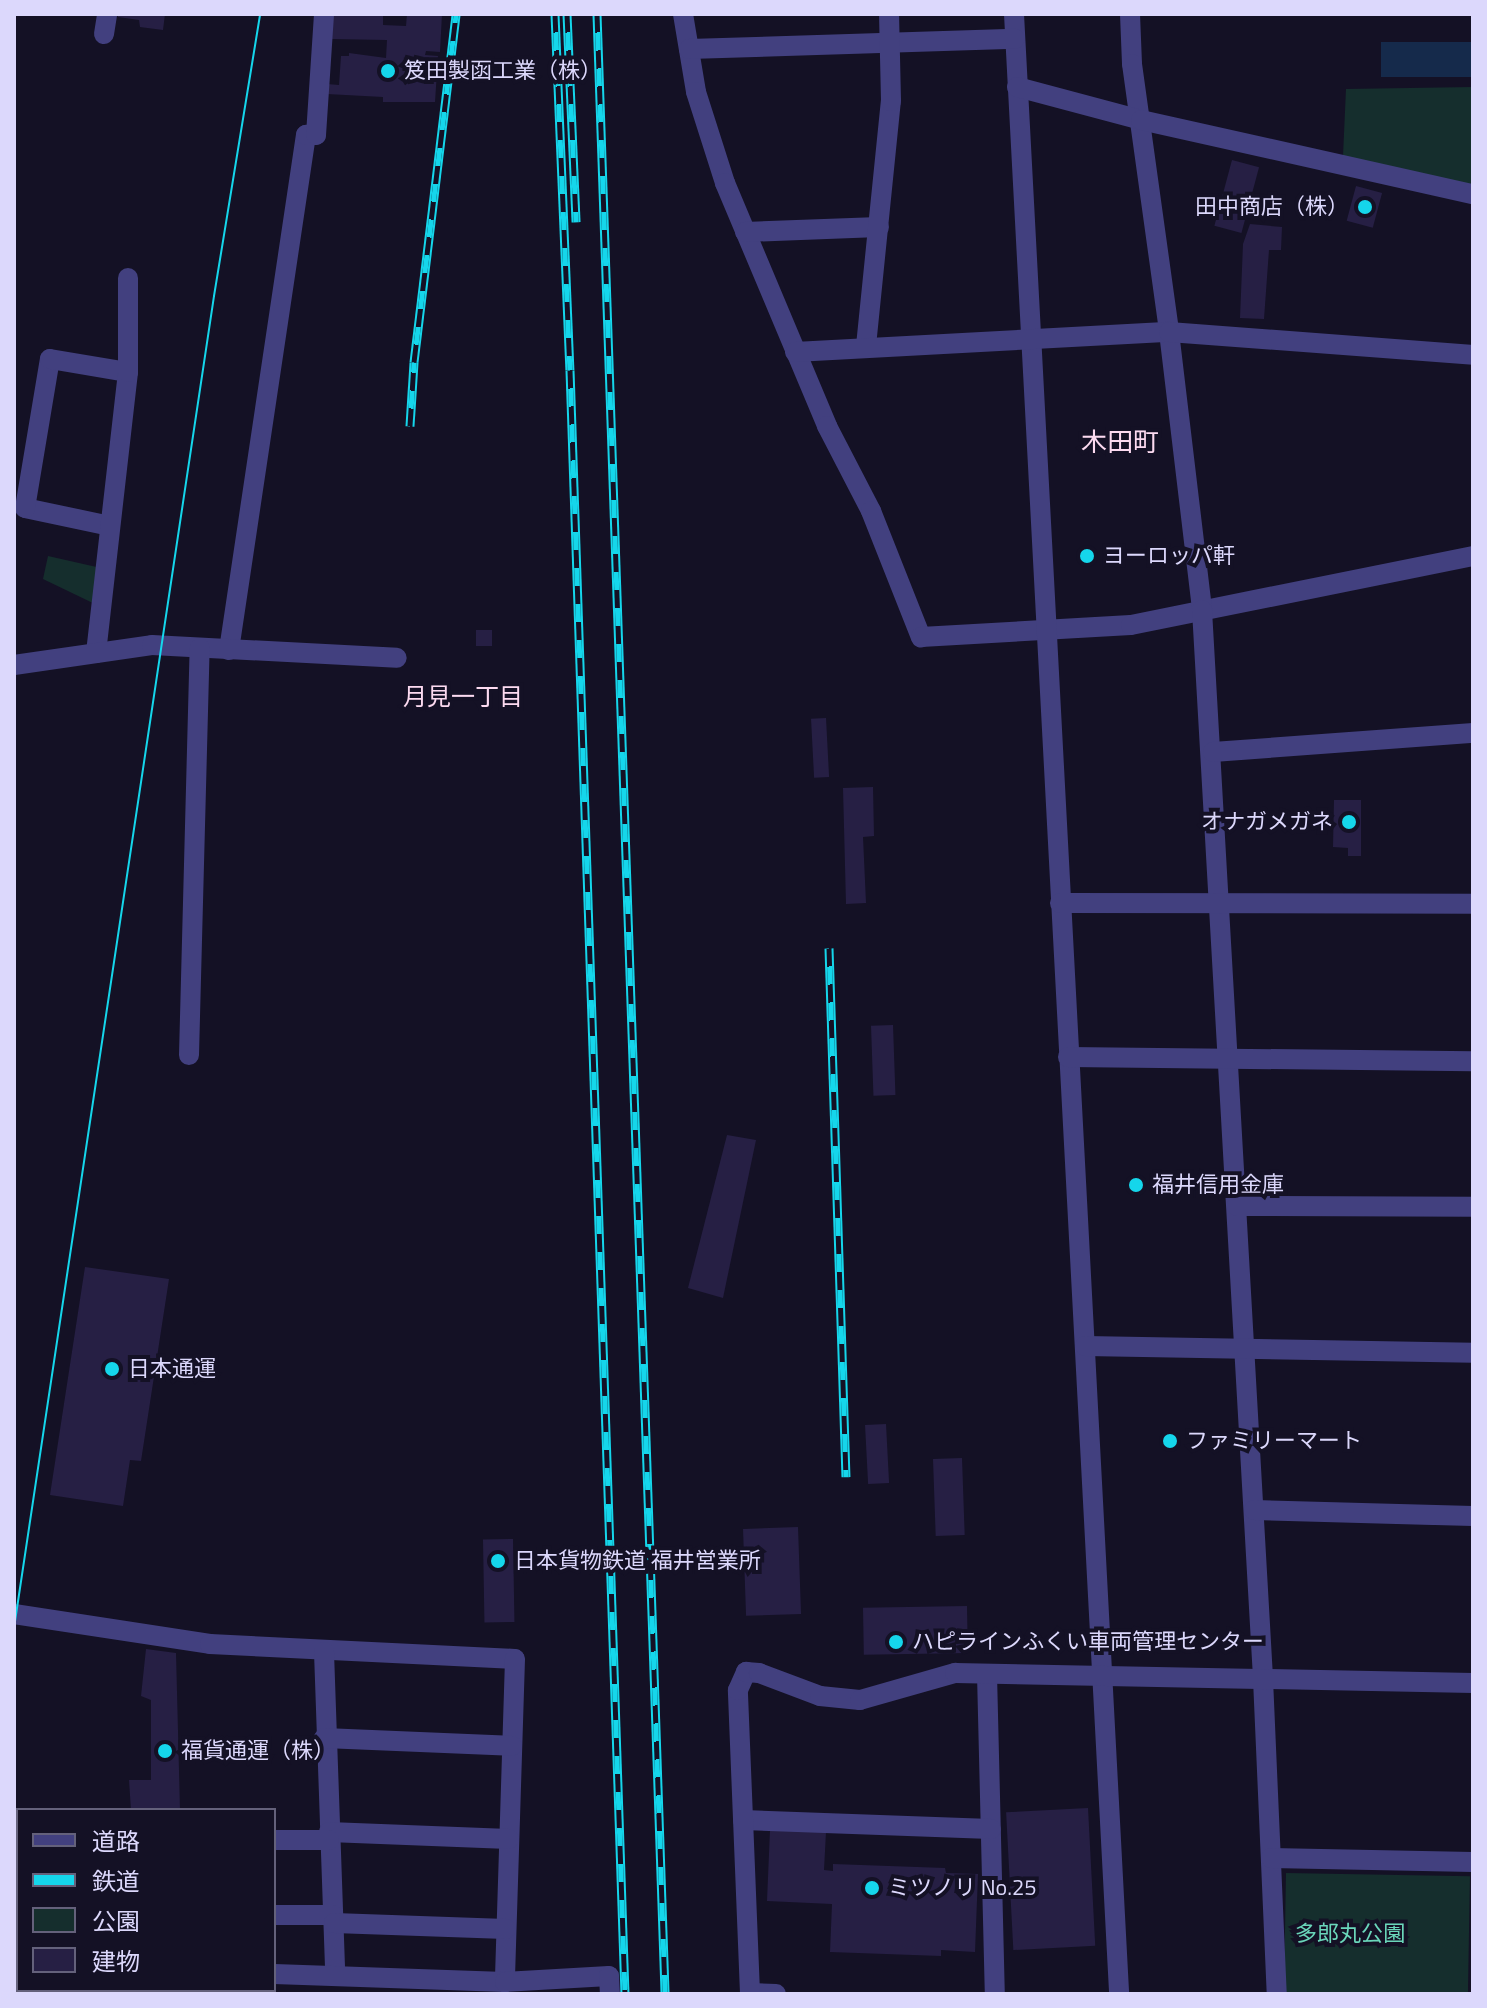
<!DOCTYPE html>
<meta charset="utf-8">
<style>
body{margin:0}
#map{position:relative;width:1487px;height:2008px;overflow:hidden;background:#141125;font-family:"Titillium Web","Noto Sans JP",sans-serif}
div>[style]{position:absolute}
.green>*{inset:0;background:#152e2d;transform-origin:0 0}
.water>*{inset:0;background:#152a4b;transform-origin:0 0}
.building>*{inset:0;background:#261f44;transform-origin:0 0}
.minor>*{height:20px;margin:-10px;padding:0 10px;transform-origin:10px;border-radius:10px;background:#42407f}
.tram>*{height:2px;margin:-1px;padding:0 1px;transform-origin:1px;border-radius:1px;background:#15d6eb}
.rail>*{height:9px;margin-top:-4.5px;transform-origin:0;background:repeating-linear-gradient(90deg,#141125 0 18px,#15d6eb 0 36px);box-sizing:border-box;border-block:2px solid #15d6eb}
.dots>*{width:22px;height:22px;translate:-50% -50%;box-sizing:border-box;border:4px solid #141125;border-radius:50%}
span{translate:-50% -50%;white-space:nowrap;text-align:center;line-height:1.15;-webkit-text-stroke:8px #141125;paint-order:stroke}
.poi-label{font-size:22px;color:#dcd8fc}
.left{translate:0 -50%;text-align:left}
.right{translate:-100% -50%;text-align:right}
.park-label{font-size:22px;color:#6ad6ba}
.neighbourhood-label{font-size:24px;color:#fcdaf0}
.quarter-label{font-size:26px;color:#fcdaf0}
.frame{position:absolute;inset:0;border:16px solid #dcd8fc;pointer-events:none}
.legend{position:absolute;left:16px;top:1808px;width:260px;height:184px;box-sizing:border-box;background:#141125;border:2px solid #64617b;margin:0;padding:10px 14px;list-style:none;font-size:24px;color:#dcd8fc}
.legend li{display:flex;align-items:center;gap:16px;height:40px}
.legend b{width:40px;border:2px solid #64617b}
</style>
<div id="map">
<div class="green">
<i style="clip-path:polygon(1473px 87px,1473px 186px,1343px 156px,1346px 89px)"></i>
<i style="clip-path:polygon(48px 556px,101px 568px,97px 605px,43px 579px)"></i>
<i style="left:1286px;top:1873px;width:184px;height:121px;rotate:1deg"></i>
</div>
<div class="water">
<i style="left:1473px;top:42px;width:35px;height:92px;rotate:90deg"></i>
</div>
<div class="building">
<i style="clip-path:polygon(118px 14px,165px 14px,163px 30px,140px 27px,139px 20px,118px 17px)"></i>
<i style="clip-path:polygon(333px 14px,383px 14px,383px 25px,406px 26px,407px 14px,442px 14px,440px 52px,426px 51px,425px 55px,438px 56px,435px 102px,383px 102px,383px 97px,327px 94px,327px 84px,339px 85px,341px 56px,349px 56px,349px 53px,386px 58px,387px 40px,332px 39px)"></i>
<i style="left:1232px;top:160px;width:28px;height:68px;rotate:15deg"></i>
<i style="left:1356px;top:186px;width:27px;height:36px;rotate:15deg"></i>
<i style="clip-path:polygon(1250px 224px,1282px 227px,1281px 250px,1269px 250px,1264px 319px,1240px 318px,1243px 244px)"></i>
<i style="left:476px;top:630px;width:16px;height:16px"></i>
<i style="left:826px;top:718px;width:59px;height:15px;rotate:87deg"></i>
<i style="clip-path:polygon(873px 787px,874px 836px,863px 837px,866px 903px,846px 904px,843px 788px)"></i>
<i style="clip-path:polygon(1334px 800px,1361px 800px,1361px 856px,1348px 856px,1348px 848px,1333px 847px)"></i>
<i style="left:893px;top:1025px;width:70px;height:22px;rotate:88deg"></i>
<i style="clip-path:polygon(727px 1135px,756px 1140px,723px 1298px,688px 1288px)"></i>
<i style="clip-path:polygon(85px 1267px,169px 1279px,141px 1461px,130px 1460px,123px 1506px,50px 1495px)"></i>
<i style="left:886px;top:1424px;width:59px;height:21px;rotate:87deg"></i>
<i style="left:962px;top:1458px;width:77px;height:29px;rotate:88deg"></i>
<i style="left:798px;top:1527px;width:87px;height:55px;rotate:88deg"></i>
<i style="left:513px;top:1539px;width:83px;height:30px;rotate:89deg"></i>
<i style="left:967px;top:1606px;width:47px;height:104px;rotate:89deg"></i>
<i style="clip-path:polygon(146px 1649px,176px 1653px,180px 1810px,131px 1810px,129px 1780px,151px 1780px,151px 1700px,141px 1696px)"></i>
<i style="left:1088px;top:1808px;width:138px;height:82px;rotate:87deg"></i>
<i style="left:14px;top:1811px;width:4px;height:154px;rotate:14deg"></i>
<i style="clip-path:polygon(770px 1830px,826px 1832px,824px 1870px,833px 1871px,833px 1864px,945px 1868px,946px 1873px,978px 1874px,975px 1952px,941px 1950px,941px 1956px,830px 1952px,832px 1904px,767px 1901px)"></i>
</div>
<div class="minor">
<i style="left:683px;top:14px;width:79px;rotate:80.5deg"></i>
<i style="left:696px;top:92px;width:96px;rotate:72.3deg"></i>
<i style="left:725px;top:183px;width:264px;rotate:67.2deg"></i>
<i style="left:827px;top:426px;width:96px;rotate:62.6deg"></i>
<i style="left:871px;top:511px;width:136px;rotate:68.4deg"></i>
<i style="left:921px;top:637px;width:210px;rotate:-3.3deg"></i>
<i style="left:1131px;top:625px;width:349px;rotate:-11.4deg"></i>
<i style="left:1014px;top:14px;width:1983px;rotate:86.96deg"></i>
<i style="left:1130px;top:14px;width:50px;rotate:87.7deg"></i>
<i style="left:1132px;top:64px;width:271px;rotate:82.1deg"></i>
<i style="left:1169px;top:332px;width:280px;rotate:83.2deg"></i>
<i style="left:1202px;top:610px;width:1071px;rotate:86.73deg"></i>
<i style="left:1263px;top:1679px;width:315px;rotate:87.5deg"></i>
<i style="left:104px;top:34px;width:20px;rotate:-81deg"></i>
<i style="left:689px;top:49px;width:326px;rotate:-1.8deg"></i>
<i style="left:1017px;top:87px;width:128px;rotate:14.9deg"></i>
<i style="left:1141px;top:120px;width:340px;rotate:12.6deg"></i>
<i style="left:745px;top:232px;width:134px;rotate:-2.1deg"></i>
<i style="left:866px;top:346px;width:246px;rotate:-84.2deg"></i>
<i style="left:891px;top:101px;width:87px;rotate:-91.3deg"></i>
<i style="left:795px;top:352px;width:375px;rotate:-3.1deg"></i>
<i style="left:1169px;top:332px;width:305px;rotate:4.3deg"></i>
<i style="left:110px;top:526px;width:87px;rotate:-168deg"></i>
<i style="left:25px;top:508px;width:151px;rotate:-80.5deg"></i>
<i style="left:50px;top:359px;width:79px;rotate:9.5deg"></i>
<i style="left:229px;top:650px;width:521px;rotate:-81.5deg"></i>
<i style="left:306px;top:135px;width:10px"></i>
<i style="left:316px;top:135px;width:121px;rotate:-86.2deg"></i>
<i style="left:96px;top:653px;width:283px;rotate:-83.5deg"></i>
<i style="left:128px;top:372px;width:94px;rotate:-90deg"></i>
<i style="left:14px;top:665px;width:139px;rotate:-8.2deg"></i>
<i style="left:152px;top:645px;width:245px;rotate:3deg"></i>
<i style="left:1213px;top:752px;width:261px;rotate:-4.2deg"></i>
<i style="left:1060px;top:903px;width:413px;rotate:0.1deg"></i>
<i style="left:189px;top:1055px;width:407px;rotate:-88.5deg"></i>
<i style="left:1068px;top:1057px;width:405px;rotate:0.6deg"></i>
<i style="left:1237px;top:1206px;width:236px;rotate:0.2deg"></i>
<i style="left:1085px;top:1346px;width:388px;rotate:1deg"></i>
<i style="left:1254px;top:1510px;width:219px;rotate:1.6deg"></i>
<i style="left:14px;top:1614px;width:198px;rotate:8.7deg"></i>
<i style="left:210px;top:1644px;width:305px;rotate:2.8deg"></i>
<i style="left:515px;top:1659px;width:323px;rotate:91.8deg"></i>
<i style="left:324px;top:1652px;width:323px;rotate:88deg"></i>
<i style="left:987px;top:1674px;width:320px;rotate:88.6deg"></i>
<i style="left:324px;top:1738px;width:188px;rotate:2.4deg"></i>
<i style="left:743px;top:1820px;width:248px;rotate:2.1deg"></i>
<i style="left:329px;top:1832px;width:180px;rotate:2.2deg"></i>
<i style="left:274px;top:1840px;width:55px"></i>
<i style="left:1271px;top:1858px;width:202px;rotate:1.1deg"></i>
<i style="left:274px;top:1915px;width:59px"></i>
<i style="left:334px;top:1923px;width:172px;rotate:2deg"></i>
<i style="left:274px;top:1974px;width:231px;rotate:2deg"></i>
<i style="left:505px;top:1982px;width:104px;rotate:-3.3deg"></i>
<i style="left:609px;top:1976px;width:18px;rotate:87deg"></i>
<i style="left:14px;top:1986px;width:4px;rotate:14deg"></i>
<i style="left:77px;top:1990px;width:69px;rotate:3.3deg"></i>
<i style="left:194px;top:1994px;width:8px;rotate:-30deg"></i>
<i style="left:776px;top:1994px;width:26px;rotate:-178deg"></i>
<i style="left:750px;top:1993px;width:303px;rotate:-92.3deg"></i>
<i style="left:738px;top:1690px;width:20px;rotate:-66deg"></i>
<i style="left:746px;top:1672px;width:13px;rotate:4deg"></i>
<i style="left:759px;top:1673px;width:65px;rotate:20.7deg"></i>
<i style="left:820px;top:1696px;width:40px;rotate:5.7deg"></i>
<i style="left:860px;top:1700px;width:99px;rotate:-15.9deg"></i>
<i style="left:955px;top:1673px;width:518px;rotate:1.11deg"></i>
</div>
<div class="tram">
<i style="left:14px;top:1628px;width:1347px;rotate:-81.46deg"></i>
<i style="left:214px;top:296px;width:286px;rotate:-80.7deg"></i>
</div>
<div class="rail">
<i style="left:555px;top:14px;width:356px;rotate:87.6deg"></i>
<i style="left:570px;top:370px;width:1625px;rotate:88.06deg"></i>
<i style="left:567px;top:14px;width:208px;rotate:87.5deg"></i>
<i style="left:597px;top:14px;width:1981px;rotate:88.03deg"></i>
<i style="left:410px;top:426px;width:64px;rotate:-86.4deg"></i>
<i style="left:414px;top:362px;width:351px;rotate:-83.1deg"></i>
<i style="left:829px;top:948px;width:529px;rotate:88.16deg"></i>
</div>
<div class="dots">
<i style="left:388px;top:71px;background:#15d6eb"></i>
<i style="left:1365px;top:207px;background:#15d6eb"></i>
<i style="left:1087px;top:556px;background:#15d6eb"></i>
<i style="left:1349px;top:822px;background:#15d6eb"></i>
<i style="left:1136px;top:1185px;background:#15d6eb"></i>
<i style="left:112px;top:1369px;background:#15d6eb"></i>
<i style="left:1170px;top:1441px;background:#15d6eb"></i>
<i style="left:498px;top:1561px;background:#15d6eb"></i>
<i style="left:896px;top:1642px;background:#15d6eb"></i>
<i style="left:165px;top:1751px;background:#15d6eb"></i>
<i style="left:872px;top:1888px;background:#15d6eb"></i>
</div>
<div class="poi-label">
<span class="left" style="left:404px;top:71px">笈田製函工業（株）</span>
<span class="right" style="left:1349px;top:207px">田中商店（株）</span>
<span class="left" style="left:1103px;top:556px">ヨーロッパ軒</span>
<span class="right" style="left:1333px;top:822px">オナガメガネ</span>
<span class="left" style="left:1152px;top:1185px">福井信用金庫</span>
<span class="left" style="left:128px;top:1369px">日本通運</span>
<span class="left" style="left:1186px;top:1441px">ファミリーマート</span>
<span class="left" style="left:514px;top:1561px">日本貨物鉄道 福井営業所</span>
<span class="left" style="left:912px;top:1642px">ハピラインふくい車両管理センター</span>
<span class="left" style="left:181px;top:1751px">福貨通運（株）</span>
<span class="left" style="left:888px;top:1888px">ミツノリ No.25</span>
</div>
<div class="park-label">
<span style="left:1350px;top:1934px">多郎丸公園</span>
</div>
<div class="neighbourhood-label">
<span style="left:463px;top:697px">月見一丁目</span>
</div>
<div class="quarter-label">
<span style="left:1120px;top:442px">木田町</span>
</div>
<div class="frame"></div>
<ul class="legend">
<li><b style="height:10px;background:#42407f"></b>道路</li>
<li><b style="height:10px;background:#15d6eb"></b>鉄道</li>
<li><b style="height:22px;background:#152e2d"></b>公園</li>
<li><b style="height:22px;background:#261f44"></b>建物</li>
</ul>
</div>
